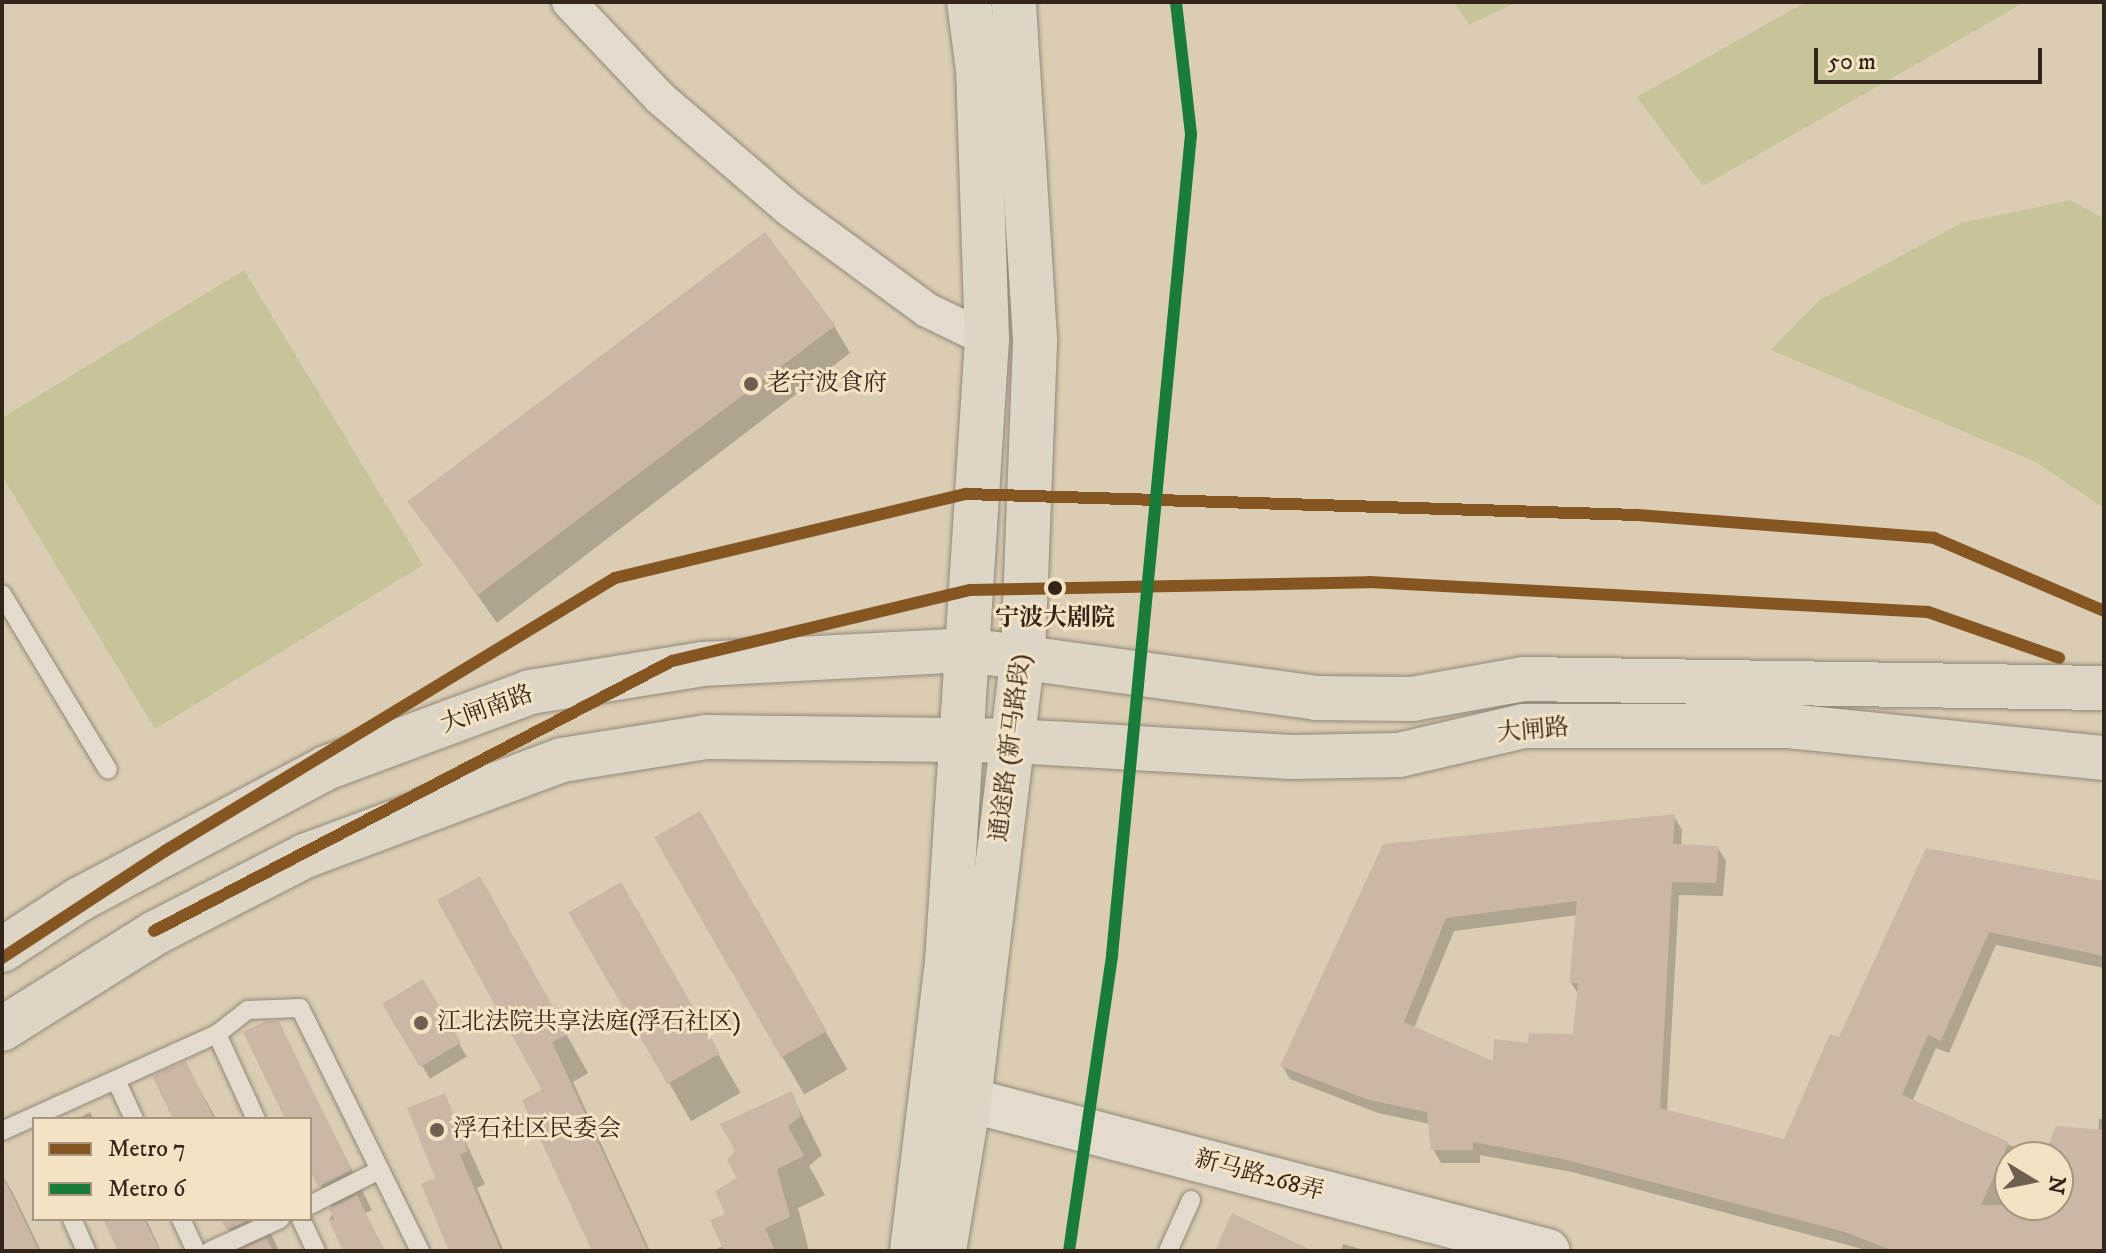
<!DOCTYPE html>
<meta charset="utf-8">
<style>
body{margin:0}
#map{position:relative;width:2106px;height:1253px;overflow:hidden;background:#dbcdb3;font-family:"IM FELL DW Pica","Noto Serif SC",serif}
div>[style]{position:absolute}
.green>*{inset:0;background:#c7c49a}
.shadow>*{inset:0;background:#0003;transform-origin:0 0}
.building>*{inset:0;background:#ccb7a6;transform-origin:0 0}
.roads{filter:drop-shadow(0 0 2px #918878) drop-shadow(0 0 2px #918878)}
.lane>*{height:18px;margin:-9px;padding:0 9px;transform-origin:9px;border-radius:9px;background:#e2dbce}
.street>*{height:34px;margin:-17px;padding:0 17px;transform-origin:17px;border-radius:17px;background:#e2dbce}
.secondary>*{height:44px;margin:-22px;padding:0 22px;transform-origin:22px;border-radius:22px;background:#e2dbce}
.primary>*{height:44px;margin:-22px;padding:0 22px;transform-origin:22px;border-radius:22px;background:#ddd5c6}
.metro-1>*{height:12px;margin:-6px;padding:0 6px;transform-origin:6px;border-radius:6px;background:#855622}
.metro-2>*{height:12px;margin:-6px;padding:0 6px;transform-origin:6px;border-radius:6px;background:#197c39}
.dots>*{width:22px;height:22px;translate:-50% -50%;box-sizing:border-box;border:4px solid #f3e2c3;border-radius:50%}
span{translate:-50% -50%;white-space:nowrap;text-align:center;line-height:1.15;-webkit-text-stroke:6px #f3e2c3;paint-order:stroke}
.poi-label{font-size:24px;color:#33251a}
.left{translate:0 -50%;text-align:left}
.stop-label{font-size:24px;color:#33251a;font-weight:700}
.street-label{font-size:24px;color:#33251a}
.frame{position:absolute;inset:0;border:4px solid #33251a;pointer-events:none}
.legend{position:absolute;left:32px;top:1117px;width:280px;height:104px;box-sizing:border-box;background:#f3e2c3;border:2px solid #a6967f;margin:0;padding:10px 14px;list-style:none;font-size:24px;color:#33251a}
.legend li{display:flex;align-items:center;gap:16px;height:40px}
.legend b{width:40px;border:2px solid #a6967f}
.north{position:absolute;left:1994px;top:1141px;width:80px;height:80px;box-sizing:border-box;background:#f3e2c3;border:2px solid #a6967f;border-radius:50%;rotate:100deg;font-size:22px;font-weight:700;line-height:32px;text-align:center;color:#33251a}
.north::after{content:'';display:block;margin:auto;width:28px;height:36px;background:#6e6050;clip-path:polygon(50% 0,100% 100%,50% 72%,0 100%)}
.scale{position:absolute;left:1814px;top:48px;width:228px;height:36px;box-sizing:border-box;border:4px solid #33251a;border-top:0;padding-left:10px;font-size:24px;line-height:28px;white-space:nowrap;color:#33251a;-webkit-text-stroke:6px #f3e2c3;paint-order:stroke}
</style>
<div id="map">
<div class="green">
<i style="clip-path:polygon(1454px 2px,1517px 2px,1469px 25px)"></i>
<i style="clip-path:polygon(1806px 2px,2025px 2px,1703px 186px,1637px 97px)"></i>
<i style="clip-path:polygon(2071px 200px,2104px 219px,2104px 508px,2036px 462px,1771px 350px,1820px 300px,1961px 223px)"></i>
<i style="clip-path:polygon(244px 270px,423px 565px,155px 729px,2px 476px,2px 418px)"></i>
</div>
<div class="shadow">
<i style="clip-path:polygon(834px 326px,850px 353px,497px 623px,413px 505px)"></i>
<i style="left:700px;top:814px;width:295px;height:50px;rotate:60deg"></i>
<i style="clip-path:polygon(evenodd,1674px 816px,1682px 830px,1681px 847px,1718px 848px,1726px 861px,1723px 896px,1679px 895px,1667px 1112px,1785px 1141px,1840px 1040px,1928px 850px,2104px 883px,2104px 968px,1996px 945px,1949px 1053px,1936px 1048px,1912px 1102px,2037px 1157px,2010px 1157px,2010px 1205px,2058px 1205px,2058px 1157px,2045px 1157px,2098px 1131px,2099px 1119px,2104px 1119px,2104px 1251px,1870px 1251px,1572px 1172px,1480px 1155px,1480px 1163px,1441px 1163px,1433px 1149px,1430px 1124px,1378px 1113px,1290px 1079px,1282px 1066px,1385px 846px,1674px 816px,1577px 915px,1571px 983px,1579px 995px,1574px 1036px,1530px 1046px,1495px 1064px,1414px 1028px,1454px 931px,1577px 915px)"></i>
<i style="left:620px;top:884px;width:241px;height:57px;rotate:60deg"></i>
<i style="clip-path:polygon(501px 917px,588px 1073px,573px 1082px,650px 1251px,594px 1251px,545px 1091px)"></i>
<i style="left:422px;top:982px;width:87px;height:43px;rotate:59deg"></i>
<i style="clip-path:polygon(278px 1023px,372px 1210px,365px 1213px,385px 1251px,345px 1251px,330px 1219px,333px 1209px,310px 1166px,310px 1119px,287px 1119px)"></i>
<i style="clip-path:polygon(185px 1064px,207px 1102px,216px 1119px,175px 1119px)"></i>
<i style="clip-path:polygon(791px 1093px,822px 1155px,809px 1166px,825px 1195px,798px 1208px,809px 1251px,711px 1251px,724px 1246px,740px 1179px)"></i>
<i style="clip-path:polygon(444px 1095px,485px 1184px,477px 1188px,504px 1251px,452px 1251px,437px 1179px)"></i>
<i style="clip-path:polygon(90px 1112px,94px 1119px,77px 1119px)"></i>
<i style="clip-path:polygon(2px 1174px,13px 1193px,41px 1251px,2px 1251px)"></i>
<i style="clip-path:polygon(105px 1219px,146px 1219px,161px 1251px,121px 1251px)"></i>
<i style="clip-path:polygon(223px 1219px,264px 1219px,279px 1251px,241px 1251px)"></i>
<i style="clip-path:polygon(1343px 1244px,1368px 1251px,1341px 1251px)"></i>
</div>
<div class="building">
<i style="left:765px;top:232px;width:117px;height:448px;rotate:53deg"></i>
<i style="left:700px;top:811px;width:254px;height:53px;rotate:60deg"></i>
<i style="clip-path:polygon(evenodd,1675px 814px,1673px 844px,1719px 846px,1716px 883px,1672px 882px,1660px 1108px,1784px 1139px,1830px 1034px,1839px 1037px,1926px 848px,2104px 881px,2104px 956px,1989px 932px,1941px 1041px,1928px 1035px,1902px 1095px,2009px 1142px,1981px 1205px,2058px 1205px,2058px 1157px,2043px 1157px,2056px 1126px,2104px 1130px,2104px 1251px,1894px 1251px,1842px 1231px,1563px 1159px,1473px 1142px,1473px 1150px,1431px 1150px,1427px 1112px,1369px 1100px,1280px 1066px,1383px 844px,1675px 814px,1577px 901px,1569px 983px,1578px 983px,1573px 1034px,1529px 1033px,1528px 1043px,1494px 1039px,1493px 1061px,1404px 1022px,1446px 918px,1577px 901px)"></i>
<i style="clip-path:polygon(480px 876px,568px 1034px,552px 1042px,648px 1251px,592px 1251px,522px 1100px,542px 1090px,437px 900px)"></i>
<i style="left:621px;top:882px;width:198px;height:61px;rotate:60deg"></i>
<i style="left:423px;top:979px;width:74px;height:48px;rotate:59deg"></i>
<i style="clip-path:polygon(266px 1021px,279px 1021px,351px 1170px,318px 1187px,310px 1170px,310px 1119px,285px 1119px,243px 1032px)"></i>
<i style="clip-path:polygon(186px 1061px,214px 1119px,173px 1119px,152px 1076px)"></i>
<i style="clip-path:polygon(792px 1091px,801px 1116px,788px 1126px,804px 1156px,777px 1169px,790px 1217px,765px 1228px,775px 1251px,724px 1251px,710px 1220px,725px 1214px,715px 1191px,737px 1178px,727px 1160px,735px 1151px,720px 1124px)"></i>
<i style="clip-path:polygon(445px 1093px,468px 1151px,460px 1155px,501px 1251px,449px 1251px,421px 1184px,435px 1178px,407px 1108px)"></i>
<i style="clip-path:polygon(2px 1174px,39px 1251px,2px 1251px)"></i>
<i style="clip-path:polygon(357px 1195px,384px 1251px,343px 1251px,328px 1219px,334px 1219px,329px 1209px)"></i>
<i style="clip-path:polygon(1232px 1213px,1313px 1251px,1215px 1251px)"></i>
<i style="clip-path:polygon(103px 1219px,144px 1219px,160px 1251px,118px 1251px)"></i>
<i style="clip-path:polygon(221px 1219px,251px 1219px,226px 1230px)"></i>
<i style="clip-path:polygon(266px 1238px,273px 1251px,239px 1251px)"></i>
</div>
<div class="roads">
<div class="lane">
<i style="left:2px;top:594px;width:205px;rotate:58.9deg"></i>
<i style="left:217px;top:1034px;width:94px;rotate:65.4deg"></i>
<i style="left:116px;top:1080px;width:43px;rotate:65.2deg"></i>
<i style="left:2px;top:1131px;width:236px;rotate:-24.3deg"></i>
<i style="left:217px;top:1034px;width:39px;rotate:-38deg"></i>
<i style="left:248px;top:1010px;width:52px;rotate:-2.2deg"></i>
<i style="left:300px;top:1008px;width:271px;rotate:63.7deg"></i>
<i style="left:310px;top:1205px;width:78px;rotate:-26.6deg"></i>
<i style="left:72px;top:1219px;width:35px;rotate:66deg"></i>
<i style="left:181px;top:1219px;width:35px;rotate:65deg"></i>
<i style="left:301px;top:1219px;width:35px;rotate:65deg"></i>
<i style="left:210px;top:1251px;width:77px;rotate:-24.6deg"></i>
<i style="left:1168px;top:1251px;width:56px;rotate:-65.7deg"></i>
</div>
<div class="street">
<i style="left:569px;top:2px;width:132px;rotate:46.5deg"></i>
<i style="left:660px;top:98px;width:170px;rotate:40.7deg"></i>
<i style="left:789px;top:209px;width:171px;rotate:36.2deg"></i>
<i style="left:927px;top:310px;width:67px;rotate:25.8deg"></i>
</div>
<div class="secondary">
<i style="left:969px;top:1100px;width:598px;rotate:14.62deg"></i>
</div>
<div class="primary">
<i style="left:2px;top:950px;width:93px;rotate:-33.2deg"></i>
<i style="left:80px;top:899px;width:279px;rotate:-28deg"></i>
<i style="left:326px;top:768px;width:218px;rotate:-20.4deg"></i>
<i style="left:530px;top:692px;width:174px;rotate:-9.2deg"></i>
<i style="left:702px;top:664px;width:265px;rotate:-3deg"></i>
<i style="left:967px;top:650px;width:352px;rotate:7.8deg"></i>
<i style="left:1316px;top:698px;width:96px;rotate:0.6deg"></i>
<i style="left:1412px;top:699px;width:114px;rotate:-10.1deg"></i>
<i style="left:1524px;top:679px;width:580px;rotate:0.89deg"></i>
<i style="left:2px;top:1029px;width:181px;rotate:-32.1deg"></i>
<i style="left:155px;top:933px;width:169px;rotate:-27.2deg"></i>
<i style="left:305px;top:856px;width:274px;rotate:-20.5deg"></i>
<i style="left:562px;top:760px;width:146px;rotate:-9.1deg"></i>
<i style="left:706px;top:737px;width:307px;rotate:0.7deg"></i>
<i style="left:1013px;top:741px;width:279px;rotate:3.3deg"></i>
<i style="left:1292px;top:757px;width:107px;rotate:-1.1deg"></i>
<i style="left:1399px;top:755px;width:128px;rotate:-13.1deg"></i>
<i style="left:1524px;top:726px;width:264px"></i>
<i style="left:1788px;top:726px;width:318px;rotate:5.8deg"></i>
<i style="left:912px;top:1251px;width:290px;rotate:-83.1deg"></i>
<i style="left:947px;top:963px;width:625px;rotate:-86.33deg"></i>
<i style="left:987px;top:339px;width:269px;rotate:-91.9deg"></i>
<i style="left:978px;top:70px;width:69px;rotate:-97.5deg"></i>
<i style="left:944px;top:1251px;width:153px;rotate:-80.6deg"></i>
<i style="left:969px;top:1100px;width:447px;rotate:-83.1deg"></i>
<i style="left:1023px;top:656px;width:317px;rotate:-87.8deg"></i>
<i style="left:1035px;top:339px;width:338px;rotate:-93.6deg"></i>
</div>
</div>
<div class="metro-1">
<i style="left:154px;top:931px;width:584px;rotate:-27.53deg"></i>
<i style="left:672px;top:661px;width:306px;rotate:-13.4deg"></i>
<i style="left:970px;top:590px;width:399px;rotate:-1.1deg"></i>
<i style="left:1369px;top:582px;width:560px;rotate:3.07deg"></i>
<i style="left:1928px;top:612px;width:139px;rotate:19.3deg"></i>
<i style="left:2px;top:958px;width:195px;rotate:-33.3deg"></i>
<i style="left:165px;top:851px;width:526px;rotate:-31.24deg"></i>
<i style="left:615px;top:578px;width:361px;rotate:-13.5deg"></i>
<i style="left:966px;top:494px;width:671px;rotate:1.79deg"></i>
<i style="left:1637px;top:515px;width:298px;rotate:4.4deg"></i>
<i style="left:1934px;top:538px;width:185px;rotate:23.2deg"></i>
</div>
<div class="metro-2">
<i style="left:1069px;top:1251px;width:299px;rotate:-81.7deg"></i>
<i style="left:1112px;top:955px;width:825px;rotate:-84.5deg"></i>
<i style="left:1191px;top:134px;width:133px;rotate:-96.5deg"></i>
</div>
<div class="dots">
<i style="left:751px;top:384px;background:#6e6050"></i>
<i style="left:1055px;top:588px;background:#33251a"></i>
<i style="left:421px;top:1023px;background:#6e6050"></i>
<i style="left:437px;top:1130px;background:#6e6050"></i>
</div>
<div class="poi-label">
<span class="left" style="left:767px;top:384px">老宁波食府</span>
<span class="left" style="left:437px;top:1023px">江北法院共享法庭(浮石社区)</span>
<span class="left" style="left:453px;top:1130px">浮石社区民委会</span>
</div>
<div class="stop-label">
<span style="left:1055px;top:619px">宁波大剧院</span>
</div>
<div class="street-label">
<span style="left:487px;top:710px;rotate:-20deg">大闸南路</span>
<span style="left:1533px;top:731px;rotate:-5deg">大闸路</span>
<span style="left:1011px;top:748px;rotate:-83deg">通途路 (新马路段)</span>
<span style="left:1259px;top:1176px;rotate:15deg">新马路268弄</span>
</div>
<div class="frame"></div>
<ul class="legend">
<li><b style="height:10px;background:#855622"></b>Metro 7</li>
<li><b style="height:10px;background:#197c39"></b>Metro 6</li>
</ul>
<div class="north">N</div>
<div class="scale">50 m</div>
</div>
